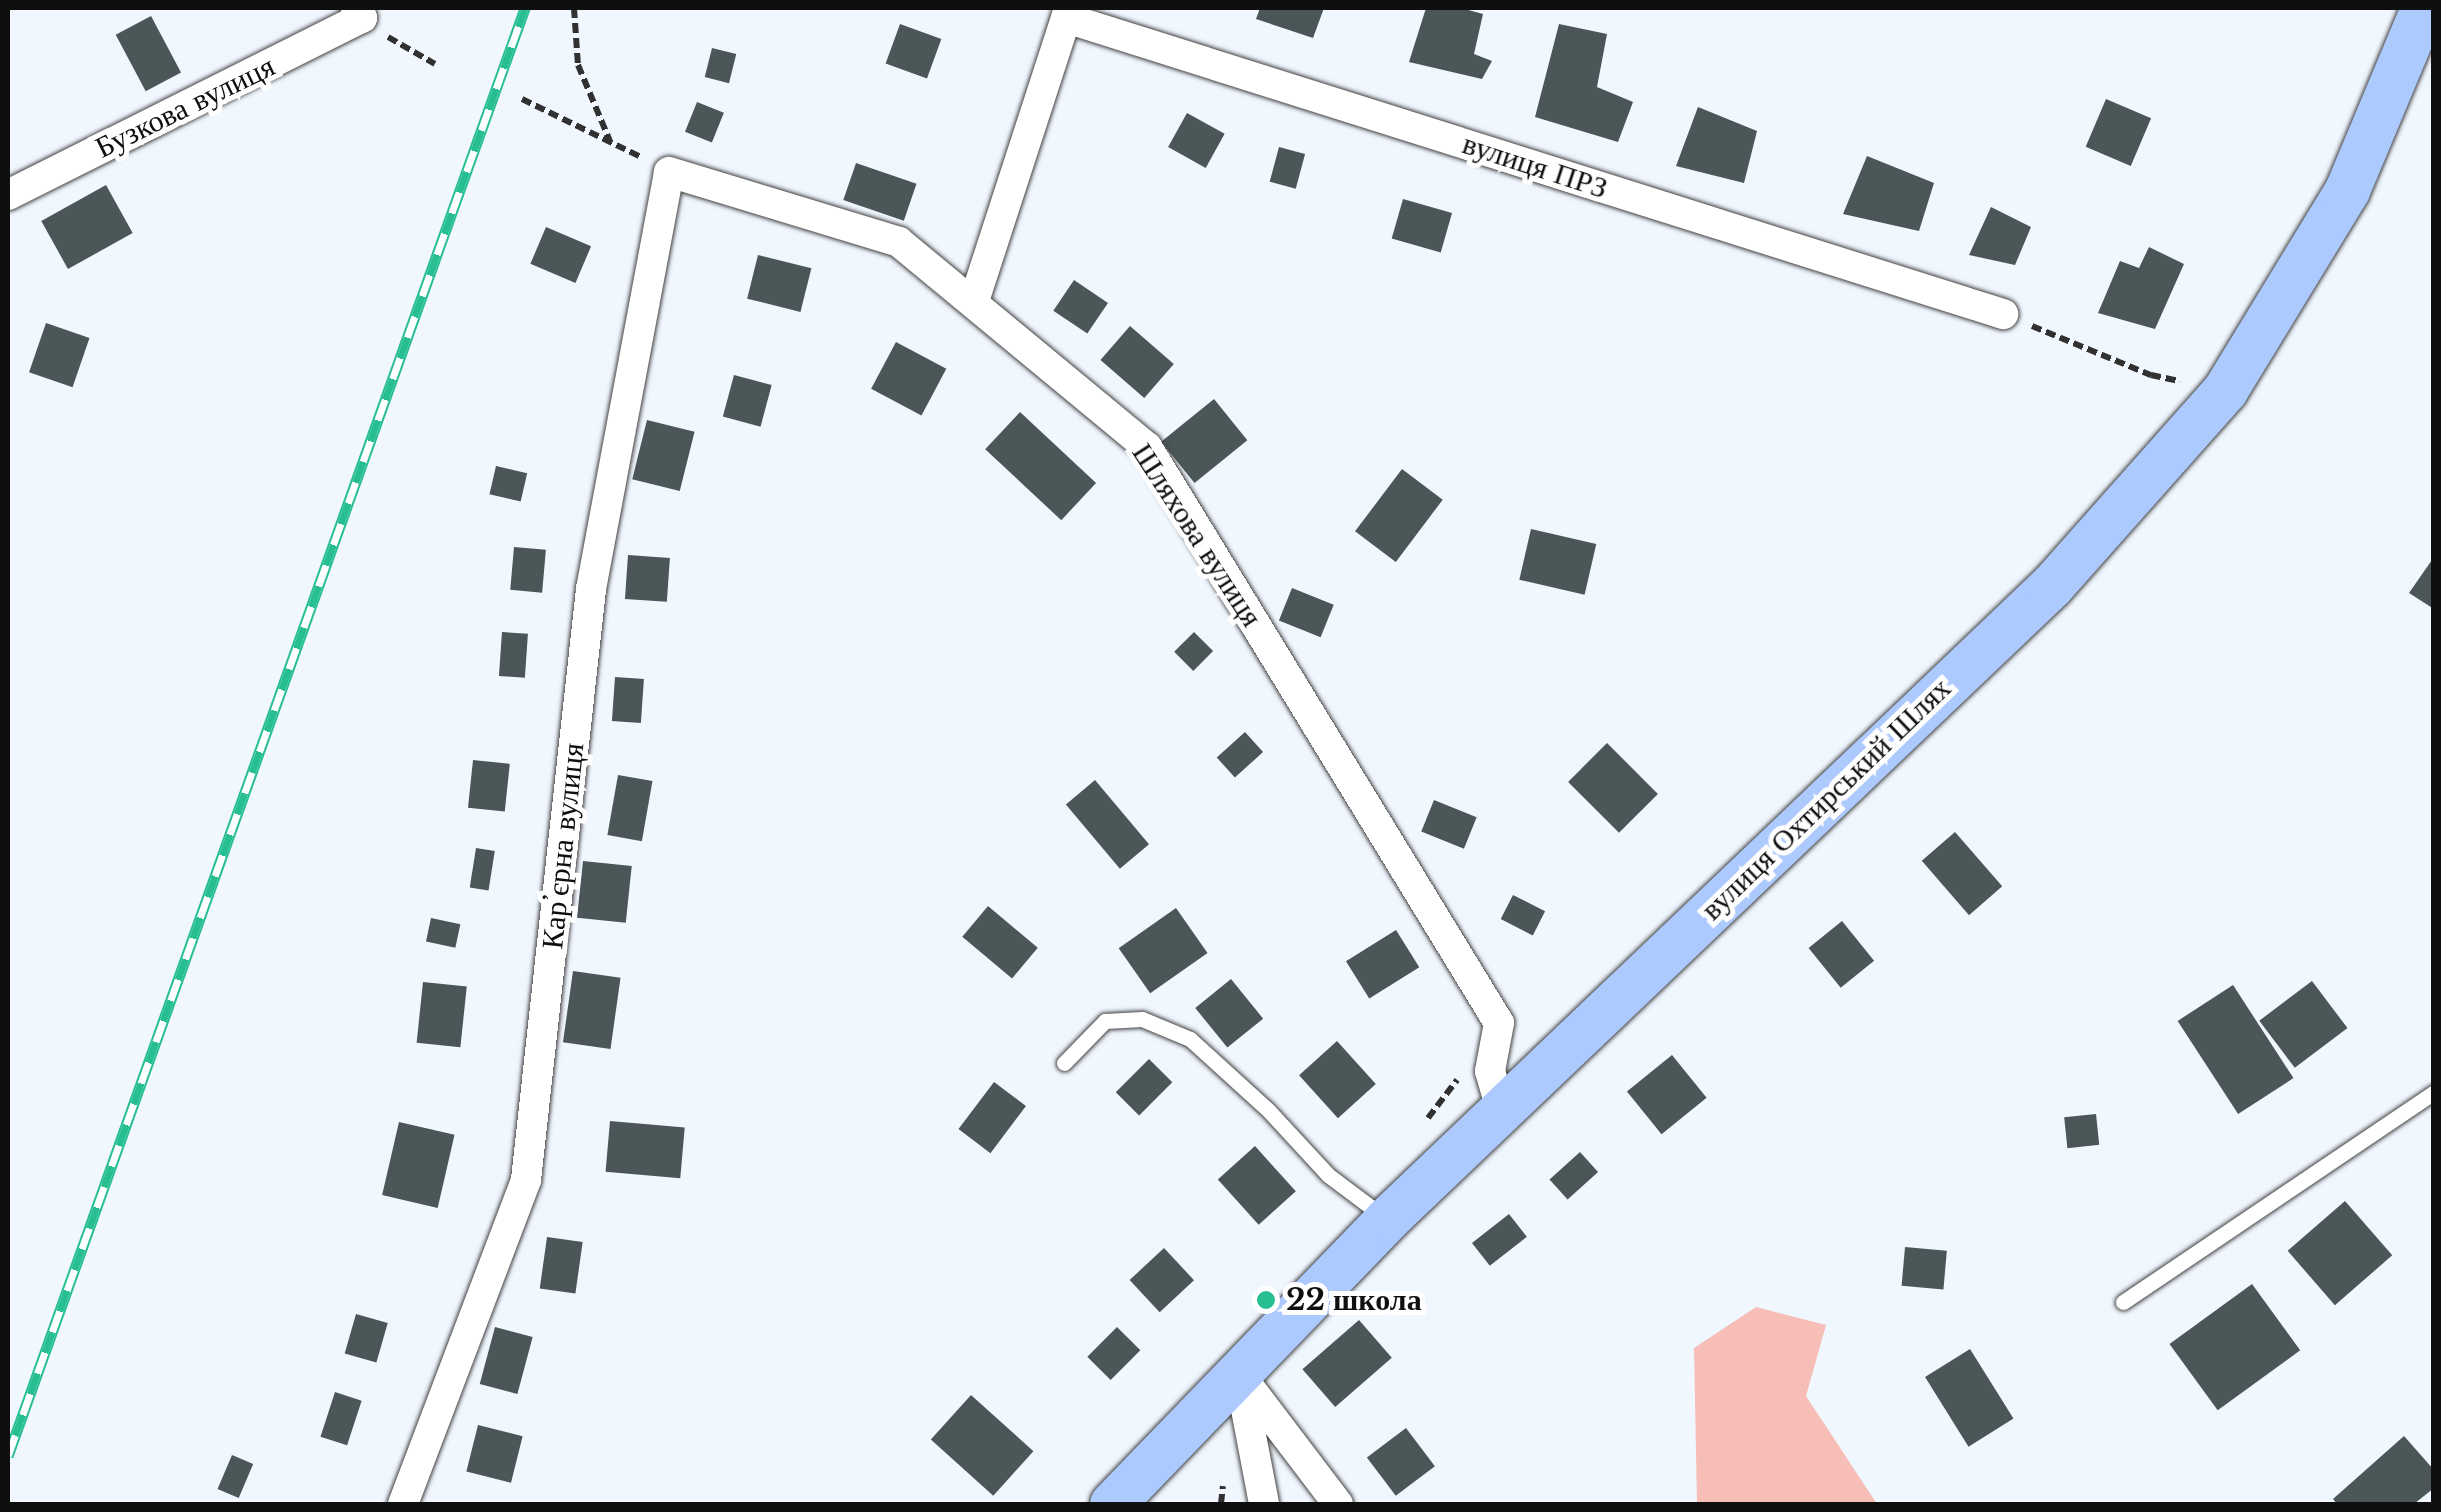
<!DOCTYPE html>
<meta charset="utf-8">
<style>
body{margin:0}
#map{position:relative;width:2441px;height:1512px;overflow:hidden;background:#f1f7ff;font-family:"Libre Baskerville",serif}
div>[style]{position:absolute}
.water>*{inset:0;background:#f6beb6}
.building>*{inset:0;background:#4b5658;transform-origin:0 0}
.path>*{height:6px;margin-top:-3px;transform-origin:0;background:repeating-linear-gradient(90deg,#313131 0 10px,transparent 0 15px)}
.roads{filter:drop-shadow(0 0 2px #424242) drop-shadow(0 0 2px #424242)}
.lane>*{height:15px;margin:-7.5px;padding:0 7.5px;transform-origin:7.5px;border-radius:7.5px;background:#fff}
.street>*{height:30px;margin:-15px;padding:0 15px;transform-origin:15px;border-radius:15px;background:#fff}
.secondary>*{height:45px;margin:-22.5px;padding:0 22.5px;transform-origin:22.5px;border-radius:22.5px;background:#adcafe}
.rail>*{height:11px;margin-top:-5.5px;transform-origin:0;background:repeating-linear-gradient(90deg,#fff 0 22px,#27bf92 0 44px);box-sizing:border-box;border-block:2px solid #27bf92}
.dots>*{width:28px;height:28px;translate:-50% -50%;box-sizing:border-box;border:5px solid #fff;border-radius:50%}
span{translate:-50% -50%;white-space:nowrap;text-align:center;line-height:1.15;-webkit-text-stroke:10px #fff;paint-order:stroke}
.street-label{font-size:30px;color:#0f0f0f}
.poi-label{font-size:30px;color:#0f0f0f;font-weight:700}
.left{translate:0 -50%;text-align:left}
.frame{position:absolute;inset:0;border:10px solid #0f0f0f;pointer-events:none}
</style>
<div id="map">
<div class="water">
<i style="clip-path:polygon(1756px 1307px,1826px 1325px,1806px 1396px,1877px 1504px,1697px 1504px,1694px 1348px)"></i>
</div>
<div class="building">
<i style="clip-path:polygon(1260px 8px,1324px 8px,1313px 38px,1256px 19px)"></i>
<i style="clip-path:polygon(1426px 8px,1461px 8px,1483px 14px,1474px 54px,1492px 61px,1482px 79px,1409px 62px)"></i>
<i style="left:151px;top:16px;width:64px;height:40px;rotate:62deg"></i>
<i style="left:900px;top:24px;width:44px;height:42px;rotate:20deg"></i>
<i style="clip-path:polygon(1559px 24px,1607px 34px,1597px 87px,1633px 102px,1618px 142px,1535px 117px)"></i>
<i style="left:712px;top:48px;width:25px;height:30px;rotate:14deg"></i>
<i style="left:2106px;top:99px;width:49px;height:52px;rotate:23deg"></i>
<i style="left:697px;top:102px;width:29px;height:32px;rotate:22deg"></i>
<i style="clip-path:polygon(1698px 107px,1757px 131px,1744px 183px,1676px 166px)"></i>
<i style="left:1187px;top:113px;width:43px;height:39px;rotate:29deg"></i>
<i style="left:1279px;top:147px;width:27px;height:36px;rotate:15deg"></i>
<i style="clip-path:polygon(1867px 156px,1934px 183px,1919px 231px,1843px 214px)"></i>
<i style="left:856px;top:163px;width:64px;height:39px;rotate:19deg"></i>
<i style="left:106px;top:185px;width:55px;height:74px;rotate:61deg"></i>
<i style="left:1403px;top:199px;width:51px;height:41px;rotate:16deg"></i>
<i style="clip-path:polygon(1991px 207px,2031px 227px,2015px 265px,1969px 255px)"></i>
<i style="left:546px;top:227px;width:49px;height:40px;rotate:23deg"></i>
<i style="clip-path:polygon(2149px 247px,2184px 264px,2155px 329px,2098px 313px,2120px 261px,2139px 268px)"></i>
<i style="left:758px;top:255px;width:55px;height:45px;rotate:14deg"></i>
<i style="left:1074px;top:280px;width:41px;height:37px;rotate:34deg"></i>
<i style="left:46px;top:323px;width:46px;height:52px;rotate:19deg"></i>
<i style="left:1130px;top:326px;width:58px;height:45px;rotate:41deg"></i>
<i style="left:896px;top:342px;width:57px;height:53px;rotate:28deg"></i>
<i style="left:734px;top:375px;width:39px;height:43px;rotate:15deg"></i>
<i style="left:1214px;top:399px;width:53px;height:68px;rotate:51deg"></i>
<i style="left:1020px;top:412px;width:104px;height:51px;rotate:43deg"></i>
<i style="left:647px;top:420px;width:49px;height:61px;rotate:14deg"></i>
<i style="left:496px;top:466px;width:32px;height:29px;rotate:13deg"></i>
<i style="left:1402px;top:469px;width:51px;height:78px;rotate:37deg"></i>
<i style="left:1531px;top:529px;width:67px;height:52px;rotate:13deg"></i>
<i style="left:514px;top:547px;width:32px;height:43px;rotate:5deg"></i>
<i style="left:628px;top:555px;width:42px;height:44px;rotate:4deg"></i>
<i style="clip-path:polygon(2434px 557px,2434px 609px,2409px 593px)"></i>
<i style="left:1292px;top:588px;width:45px;height:35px;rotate:22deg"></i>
<i style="left:502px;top:632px;width:26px;height:44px;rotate:4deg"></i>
<i style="left:1194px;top:632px;width:27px;height:28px;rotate:45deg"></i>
<i style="left:615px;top:677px;width:29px;height:44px;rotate:4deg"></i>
<i style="left:1245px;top:732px;width:27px;height:38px;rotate:48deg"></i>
<i style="left:1607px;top:743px;width:72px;height:55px;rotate:45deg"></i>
<i style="left:473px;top:760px;width:37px;height:48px;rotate:6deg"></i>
<i style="left:618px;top:775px;width:35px;height:61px;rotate:10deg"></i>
<i style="left:1095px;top:780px;width:84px;height:38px;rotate:50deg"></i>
<i style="left:1434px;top:800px;width:46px;height:34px;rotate:22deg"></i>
<i style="left:1955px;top:832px;width:72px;height:44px;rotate:49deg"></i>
<i style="left:476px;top:848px;width:19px;height:40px;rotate:9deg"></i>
<i style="left:583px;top:861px;width:49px;height:57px;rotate:6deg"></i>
<i style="left:1513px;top:895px;width:36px;height:27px;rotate:27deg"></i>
<i style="left:988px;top:906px;width:65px;height:40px;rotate:40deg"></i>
<i style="left:1176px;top:908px;width:55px;height:70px;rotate:55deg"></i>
<i style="left:431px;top:918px;width:30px;height:24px;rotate:12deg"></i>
<i style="left:1842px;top:921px;width:51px;height:43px;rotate:51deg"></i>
<i style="left:1396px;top:930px;width:44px;height:59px;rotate:58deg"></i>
<i style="left:573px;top:971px;width:48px;height:72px;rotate:8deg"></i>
<i style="left:1231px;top:979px;width:51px;height:46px;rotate:51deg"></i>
<i style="left:2312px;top:981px;width:59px;height:66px;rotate:53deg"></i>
<i style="left:423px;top:982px;width:44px;height:61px;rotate:6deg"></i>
<i style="left:2233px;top:985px;width:111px;height:66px;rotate:57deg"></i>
<i style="left:1337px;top:1041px;width:58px;height:51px;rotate:48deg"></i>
<i style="left:1672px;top:1055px;width:55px;height:58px;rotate:51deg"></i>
<i style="left:1149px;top:1059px;width:33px;height:47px;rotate:45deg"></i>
<i style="left:994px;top:1082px;width:40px;height:59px;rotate:37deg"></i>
<i style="left:2096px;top:1114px;width:31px;height:32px;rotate:84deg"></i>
<i style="left:610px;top:1121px;width:75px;height:51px;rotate:5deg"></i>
<i style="left:399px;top:1122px;width:57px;height:75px;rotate:13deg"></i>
<i style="left:1255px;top:1146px;width:61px;height:50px;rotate:48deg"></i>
<i style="left:1580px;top:1152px;width:27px;height:41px;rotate:48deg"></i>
<i style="left:2345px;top:1201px;width:72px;height:76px;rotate:49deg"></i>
<i style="left:1509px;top:1214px;width:29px;height:47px;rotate:52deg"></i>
<i style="left:547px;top:1237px;width:36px;height:52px;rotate:8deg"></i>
<i style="left:1905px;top:1247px;width:42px;height:39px;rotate:5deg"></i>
<i style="left:1164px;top:1248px;width:44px;height:47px;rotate:47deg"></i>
<i style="left:2252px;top:1284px;width:82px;height:102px;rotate:54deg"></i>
<i style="left:356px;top:1314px;width:33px;height:41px;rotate:16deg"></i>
<i style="left:1359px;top:1320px;width:50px;height:75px;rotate:49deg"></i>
<i style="left:495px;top:1327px;width:39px;height:59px;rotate:15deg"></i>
<i style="left:1117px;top:1327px;width:33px;height:42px;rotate:45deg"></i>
<i style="left:1970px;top:1349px;width:82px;height:53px;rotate:58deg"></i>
<i style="left:335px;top:1392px;width:28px;height:47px;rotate:18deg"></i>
<i style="left:971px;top:1395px;width:84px;height:60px;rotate:42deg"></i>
<i style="left:478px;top:1425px;width:46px;height:48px;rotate:14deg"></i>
<i style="left:1406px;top:1428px;width:48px;height:49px;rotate:53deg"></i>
<i style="clip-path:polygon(2404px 1436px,2434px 1470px,2434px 1488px,2414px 1504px,2337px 1504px,2333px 1499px)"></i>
<i style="left:232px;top:1455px;width:23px;height:37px;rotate:23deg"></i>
</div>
<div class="path">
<i style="left:574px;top:8px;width:57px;rotate:86deg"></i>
<i style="left:578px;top:65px;width:82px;rotate:67.2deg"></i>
<i style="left:388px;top:37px;width:54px;rotate:29.9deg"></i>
<i style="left:522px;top:99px;width:132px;rotate:26deg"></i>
<i style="left:2032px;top:326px;width:129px;rotate:22.4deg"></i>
<i style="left:2151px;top:375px;width:30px;rotate:12deg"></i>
<i style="left:1428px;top:1118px;width:48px;rotate:-52.7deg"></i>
<i style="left:1221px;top:1504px;width:18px;rotate:-84deg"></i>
</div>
<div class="roads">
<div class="lane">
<i style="left:1064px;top:1063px;width:59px;rotate:-45.7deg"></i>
<i style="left:1105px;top:1021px;width:37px;rotate:-3deg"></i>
<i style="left:1142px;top:1019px;width:52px;rotate:22.6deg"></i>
<i style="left:1190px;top:1039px;width:107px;rotate:42.3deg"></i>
<i style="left:1269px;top:1111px;width:87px;rotate:47.3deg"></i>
<i style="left:1328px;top:1175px;width:70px;rotate:36.9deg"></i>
<i style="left:2123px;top:1302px;width:375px;rotate:-34deg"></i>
</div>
<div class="street">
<i style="left:1066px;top:18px;width:983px;rotate:17.53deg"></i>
<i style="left:8px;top:195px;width:396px;rotate:-26.6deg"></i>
<i style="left:362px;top:18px;width:12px;rotate:-121deg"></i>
<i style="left:974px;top:301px;width:308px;rotate:-72deg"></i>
<i style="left:1240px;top:1375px;width:162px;rotate:52.8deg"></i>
<i style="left:1241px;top:1383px;width:123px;rotate:79.2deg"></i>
<i style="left:403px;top:1504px;width:347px;rotate:-69.2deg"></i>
<i style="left:526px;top:1180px;width:595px;rotate:-83.72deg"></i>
<i style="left:591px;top:589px;width:424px;rotate:-79.4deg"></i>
<i style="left:669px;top:172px;width:240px;rotate:16.9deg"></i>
<i style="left:899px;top:242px;width:322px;rotate:39.6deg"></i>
<i style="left:1147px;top:447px;width:675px;rotate:58.57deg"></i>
<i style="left:1499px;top:1023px;width:49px;rotate:100.6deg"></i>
<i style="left:1490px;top:1071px;width:40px;rotate:74deg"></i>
</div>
<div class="secondary">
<i style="left:1112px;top:1504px;width:396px;rotate:-46deg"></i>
<i style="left:1387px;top:1219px;width:919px;rotate:-43.63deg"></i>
<i style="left:2052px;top:585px;width:261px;rotate:-48.4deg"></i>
<i style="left:2225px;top:390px;width:234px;rotate:-58.6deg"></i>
<i style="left:2347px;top:190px;width:197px;rotate:-67.3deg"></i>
</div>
</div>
<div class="rail">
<i style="left:8px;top:1456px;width:1538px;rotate:-70.35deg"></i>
</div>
<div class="dots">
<i style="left:1266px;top:1300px;background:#27bf92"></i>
</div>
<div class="street-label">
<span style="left:185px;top:107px;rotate:-26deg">Бузкова вулиця</span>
<span style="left:1535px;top:166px;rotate:18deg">вулиця ПРЗ</span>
<span style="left:1197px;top:535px;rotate:57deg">Шляхова вулиця</span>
<span style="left:1826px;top:799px;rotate:-44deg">вулиця Охтирський Шлях</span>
<span style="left:563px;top:846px;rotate:-84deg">Карʼєрна вулиця</span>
</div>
<div class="poi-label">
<span class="left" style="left:1286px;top:1300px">22 школа</span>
</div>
<div class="frame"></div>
</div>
